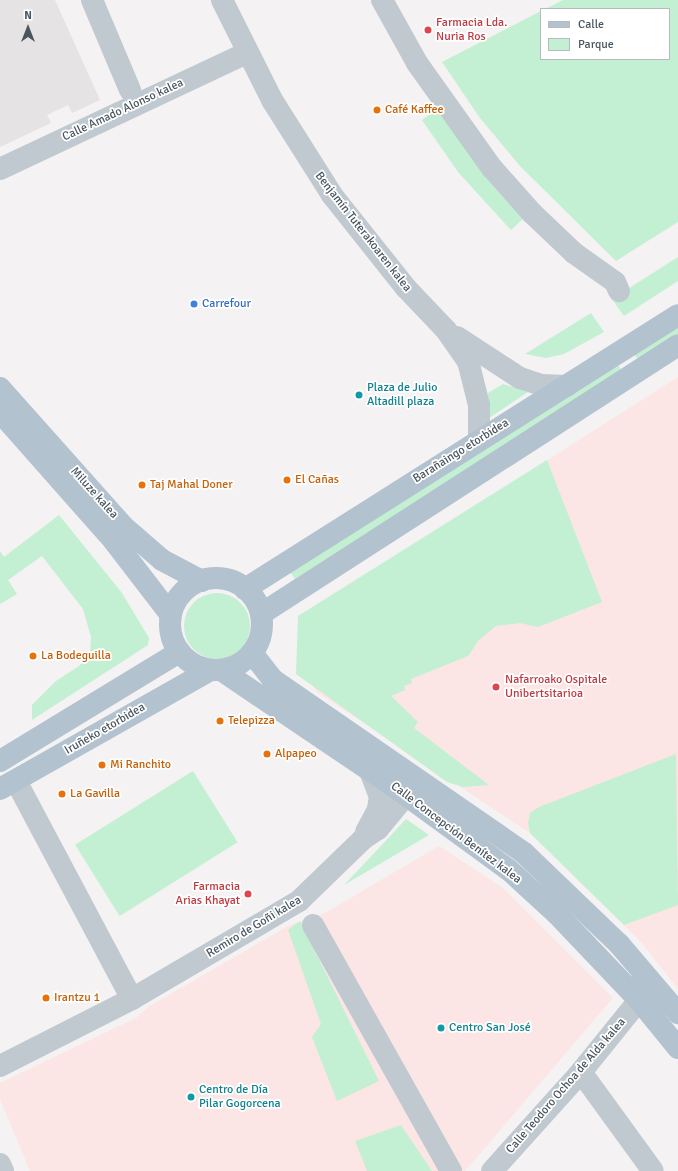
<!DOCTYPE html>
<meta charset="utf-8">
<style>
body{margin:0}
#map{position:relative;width:678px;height:1171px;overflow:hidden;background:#f4f2f2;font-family:Signika,sans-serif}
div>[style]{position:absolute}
.education>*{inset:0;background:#e5e3e4}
.medical>*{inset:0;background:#fbe6e5}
.green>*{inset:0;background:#c3efd3;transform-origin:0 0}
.round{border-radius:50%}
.minor>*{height:22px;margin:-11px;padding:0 11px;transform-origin:11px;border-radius:11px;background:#c0c9d0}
.major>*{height:22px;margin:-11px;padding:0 11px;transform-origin:11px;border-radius:11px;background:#b3c2cf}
.major>.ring{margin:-11px;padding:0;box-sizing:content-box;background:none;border:22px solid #b3c2cf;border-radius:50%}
.dots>*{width:11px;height:11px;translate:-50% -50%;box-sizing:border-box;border:2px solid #fff;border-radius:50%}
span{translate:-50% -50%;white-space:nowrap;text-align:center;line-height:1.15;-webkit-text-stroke:3.5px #fff;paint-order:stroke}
.health-label{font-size:12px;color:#be3a42}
.left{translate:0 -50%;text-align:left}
.right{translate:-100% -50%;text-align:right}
.street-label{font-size:12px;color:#4a565f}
.food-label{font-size:12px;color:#c56008}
.shop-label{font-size:12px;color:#366cbe}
.culture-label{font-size:12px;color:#0d838f}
.legend{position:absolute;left:540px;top:8px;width:130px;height:52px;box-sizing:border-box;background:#fff;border:1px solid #b7bbbf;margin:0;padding:5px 7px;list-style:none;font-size:12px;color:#4a565f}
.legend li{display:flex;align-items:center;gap:8px;height:20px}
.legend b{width:20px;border:1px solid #b7bbbf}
.north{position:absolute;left:8px;top:8px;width:40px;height:40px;-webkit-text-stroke:3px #fff;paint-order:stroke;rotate:0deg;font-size:11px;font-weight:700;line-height:16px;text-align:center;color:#4a565f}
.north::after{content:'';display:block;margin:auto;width:14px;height:18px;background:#4a565f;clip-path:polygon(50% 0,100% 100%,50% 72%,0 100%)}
</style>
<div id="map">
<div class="education">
<i style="clip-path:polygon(0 0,55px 0,100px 100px,72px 113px,68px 105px,47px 115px,51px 123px,0 147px)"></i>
</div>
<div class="medical">
<i style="clip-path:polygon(678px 377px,678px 989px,642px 943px,530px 833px,317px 692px,310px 682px,351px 585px)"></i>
<i style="clip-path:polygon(439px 846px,503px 888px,613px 998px,465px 1171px,30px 1171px,0 1099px,0 1083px,136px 1018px,148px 1007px,290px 925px,325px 913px)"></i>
</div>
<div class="green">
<i style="clip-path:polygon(563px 0,678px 0,678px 222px,616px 261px,520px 166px,480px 118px,442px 62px,541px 11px,541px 59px,669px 59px,669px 9px,545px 9px)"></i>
<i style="clip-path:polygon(437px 109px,525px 217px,511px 230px,458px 172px,422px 120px)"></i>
<i style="clip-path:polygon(678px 257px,678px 281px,624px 316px,612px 299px)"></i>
<i style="clip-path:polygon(591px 313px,604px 332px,564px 354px,546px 358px,525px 354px)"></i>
<i style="clip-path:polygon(678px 326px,678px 335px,638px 360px,634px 354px)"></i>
<i style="clip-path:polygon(618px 364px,621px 370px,295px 579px,290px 572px)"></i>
<i style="clip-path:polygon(503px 384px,528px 392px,489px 418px,488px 393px)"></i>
<i style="clip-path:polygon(547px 460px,602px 602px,538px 627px,520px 623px,496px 626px,479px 640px,468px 656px,411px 679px,412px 683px,404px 686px,405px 690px,391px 696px,418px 722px,414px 728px,489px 785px,463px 787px,447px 782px,296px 674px,298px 616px)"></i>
<i style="clip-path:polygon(59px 515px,122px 593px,149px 638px,148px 645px,32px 720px,32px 705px,56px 681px,79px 666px,90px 655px,91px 637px,83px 609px,42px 556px,8px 580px,17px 594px,0 604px,0 551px,4px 557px)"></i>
<i class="round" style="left:184px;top:593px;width:66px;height:66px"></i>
<i style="clip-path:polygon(676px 754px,678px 905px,624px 925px,530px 833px,528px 823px,530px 813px,539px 807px)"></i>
<i style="left:193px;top:771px;width:84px;height:139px;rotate:58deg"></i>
<i style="clip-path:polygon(406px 819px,429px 835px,344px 885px,378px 849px)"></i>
<i style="clip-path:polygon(300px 921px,379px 1081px,337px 1101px,312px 1037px,321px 1024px,288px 930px)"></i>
<i style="clip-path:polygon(401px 1125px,432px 1171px,367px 1171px,355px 1141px)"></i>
</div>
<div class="minor">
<i style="left:92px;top:0;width:98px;rotate:67.1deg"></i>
<i style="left:222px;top:0;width:112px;rotate:63.4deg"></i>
<i style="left:272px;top:100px;width:112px;rotate:57.7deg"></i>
<i style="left:332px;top:195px;width:119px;rotate:51.5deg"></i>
<i style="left:406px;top:288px;width:58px;rotate:46.4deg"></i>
<i style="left:446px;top:330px;width:38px;rotate:55deg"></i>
<i style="left:468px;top:361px;width:45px;rotate:76deg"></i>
<i style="left:479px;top:405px;width:34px;rotate:90deg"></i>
<i style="left:382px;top:0;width:72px;rotate:60.9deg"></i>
<i style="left:417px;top:63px;width:129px;rotate:54.5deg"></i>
<i style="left:492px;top:168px;width:60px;rotate:48.4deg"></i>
<i style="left:532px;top:213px;width:58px;rotate:43.6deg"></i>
<i style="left:574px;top:253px;width:50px;rotate:35.3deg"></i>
<i style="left:615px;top:282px;width:10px;rotate:66deg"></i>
<i style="left:0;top:169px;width:273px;rotate:-25.2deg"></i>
<i style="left:457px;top:337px;width:75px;rotate:33.1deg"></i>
<i style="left:520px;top:378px;width:23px;rotate:18deg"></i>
<i style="left:542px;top:385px;width:25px;rotate:2deg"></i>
<i style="left:16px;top:781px;width:247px;rotate:62deg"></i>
<i style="left:366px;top:832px;width:26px;rotate:-62deg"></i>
<i style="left:378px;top:809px;width:12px;rotate:-81deg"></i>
<i style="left:380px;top:797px;width:28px;rotate:-111deg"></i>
<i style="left:313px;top:925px;width:282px;rotate:60.7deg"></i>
<i style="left:0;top:1066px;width:148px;rotate:-26.9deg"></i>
<i style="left:132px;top:999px;width:194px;rotate:-30.4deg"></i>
<i style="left:299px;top:901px;width:89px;rotate:-44.1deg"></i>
<i style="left:363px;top:839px;width:18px;rotate:-34deg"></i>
<i style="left:378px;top:829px;width:44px;rotate:-50.5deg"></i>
<i style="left:581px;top:1072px;width:122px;rotate:54deg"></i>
<i style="left:0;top:1164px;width:8px;rotate:67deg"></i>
<i style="left:492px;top:1171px;width:133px;rotate:-48deg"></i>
<i style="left:581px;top:1072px;width:92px;rotate:-51.1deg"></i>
<i style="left:639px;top:1000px;width:7px;rotate:-56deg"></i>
<i style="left:643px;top:994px;width:12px;rotate:-95deg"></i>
</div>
<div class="major">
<i style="left:0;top:388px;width:186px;rotate:48.3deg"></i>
<i style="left:124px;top:527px;width:50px;rotate:41deg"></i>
<i style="left:162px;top:560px;width:45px;rotate:27.7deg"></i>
<i style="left:0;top:412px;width:172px;rotate:48.5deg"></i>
<i style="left:114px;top:541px;width:93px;rotate:52.4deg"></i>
<i class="ring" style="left:170px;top:578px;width:70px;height:70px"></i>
<i style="left:245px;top:589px;width:512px;rotate:-32.33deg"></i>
<i style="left:261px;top:614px;width:496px;rotate:-32.8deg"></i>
<i style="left:252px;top:653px;width:33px;rotate:52deg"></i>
<i style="left:272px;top:679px;width:306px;rotate:34.6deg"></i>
<i style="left:524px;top:853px;width:132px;rotate:43.8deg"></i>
<i style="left:619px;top:944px;width:91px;rotate:49.5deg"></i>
<i style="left:221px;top:670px;width:223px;rotate:34deg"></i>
<i style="left:406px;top:795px;width:127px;rotate:36.1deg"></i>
<i style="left:509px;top:870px;width:65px;rotate:42.5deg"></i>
<i style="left:557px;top:914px;width:119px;rotate:46.4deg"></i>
<i style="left:639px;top:1000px;width:62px;rotate:50.9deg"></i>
<i style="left:0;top:761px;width:210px;rotate:-31.3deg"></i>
<i style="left:0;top:789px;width:241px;rotate:-29.5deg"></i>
</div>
<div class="dots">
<i style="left:428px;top:30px;background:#e0444e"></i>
<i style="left:377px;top:110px;background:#e8710a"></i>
<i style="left:194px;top:304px;background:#3f7fe0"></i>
<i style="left:359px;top:395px;background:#0f9aa8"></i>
<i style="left:287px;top:480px;background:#e8710a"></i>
<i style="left:142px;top:485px;background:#e8710a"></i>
<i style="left:33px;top:656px;background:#e8710a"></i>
<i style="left:496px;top:687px;background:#e0444e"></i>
<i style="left:220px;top:721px;background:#e8710a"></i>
<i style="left:267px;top:754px;background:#e8710a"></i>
<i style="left:102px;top:765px;background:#e8710a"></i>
<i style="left:62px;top:794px;background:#e8710a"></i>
<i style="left:248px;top:894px;background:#e0444e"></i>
<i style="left:46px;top:998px;background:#e8710a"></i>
<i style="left:441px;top:1028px;background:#0f9aa8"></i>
<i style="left:191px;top:1097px;background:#0f9aa8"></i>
</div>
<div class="health-label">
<span class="left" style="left:436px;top:30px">Farmacia Lda.<br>Nuria Ros</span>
<span class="left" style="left:505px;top:687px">Nafarroako Ospitale<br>Unibertsitarioa</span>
<span class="right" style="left:240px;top:894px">Farmacia<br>Arias Khayat</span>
</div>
<div class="street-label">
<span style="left:123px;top:110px;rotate:-25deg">Calle Amado Alonso kalea</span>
<span style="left:363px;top:232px;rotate:52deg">Benjamín Tuterakoaren kalea</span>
<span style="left:461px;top:451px;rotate:-32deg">Barañaingo etorbidea</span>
<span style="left:94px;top:493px;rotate:48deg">Miluze kalea</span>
<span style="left:105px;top:729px;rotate:-30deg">Iruñeko etorbidea</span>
<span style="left:456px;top:833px;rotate:37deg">Calle Concepción Benítez kalea</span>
<span style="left:254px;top:927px;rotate:-31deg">Remiro de Goñi kalea</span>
<span style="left:566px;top:1086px;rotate:-49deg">Calle Teodoro Ochoa de Alda kalea</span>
</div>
<div class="food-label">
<span class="left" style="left:385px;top:110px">Café Kaffee</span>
<span class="left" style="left:295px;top:480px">El Cañas</span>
<span class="left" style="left:150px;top:485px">Taj Mahal Doner</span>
<span class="left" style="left:41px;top:656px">La Bodeguilla</span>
<span class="left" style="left:228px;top:721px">Telepizza</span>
<span class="left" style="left:275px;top:754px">Alpapeo</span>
<span class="left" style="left:110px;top:765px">Mi Ranchito</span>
<span class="left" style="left:70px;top:794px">La Gavilla</span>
<span class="left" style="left:54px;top:998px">Irantzu 1</span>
</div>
<div class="shop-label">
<span class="left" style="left:202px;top:304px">Carrefour</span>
</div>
<div class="culture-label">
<span class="left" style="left:367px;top:395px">Plaza de Julio<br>Altadill plaza</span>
<span class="left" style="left:449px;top:1028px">Centro San José</span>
<span class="left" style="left:199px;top:1097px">Centro de Día<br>Pilar Gogorcena</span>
</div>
<ul class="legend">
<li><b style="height:5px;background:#b3c2cf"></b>Calle</li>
<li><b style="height:11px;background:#c3efd3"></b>Parque</li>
</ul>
<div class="north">N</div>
</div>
